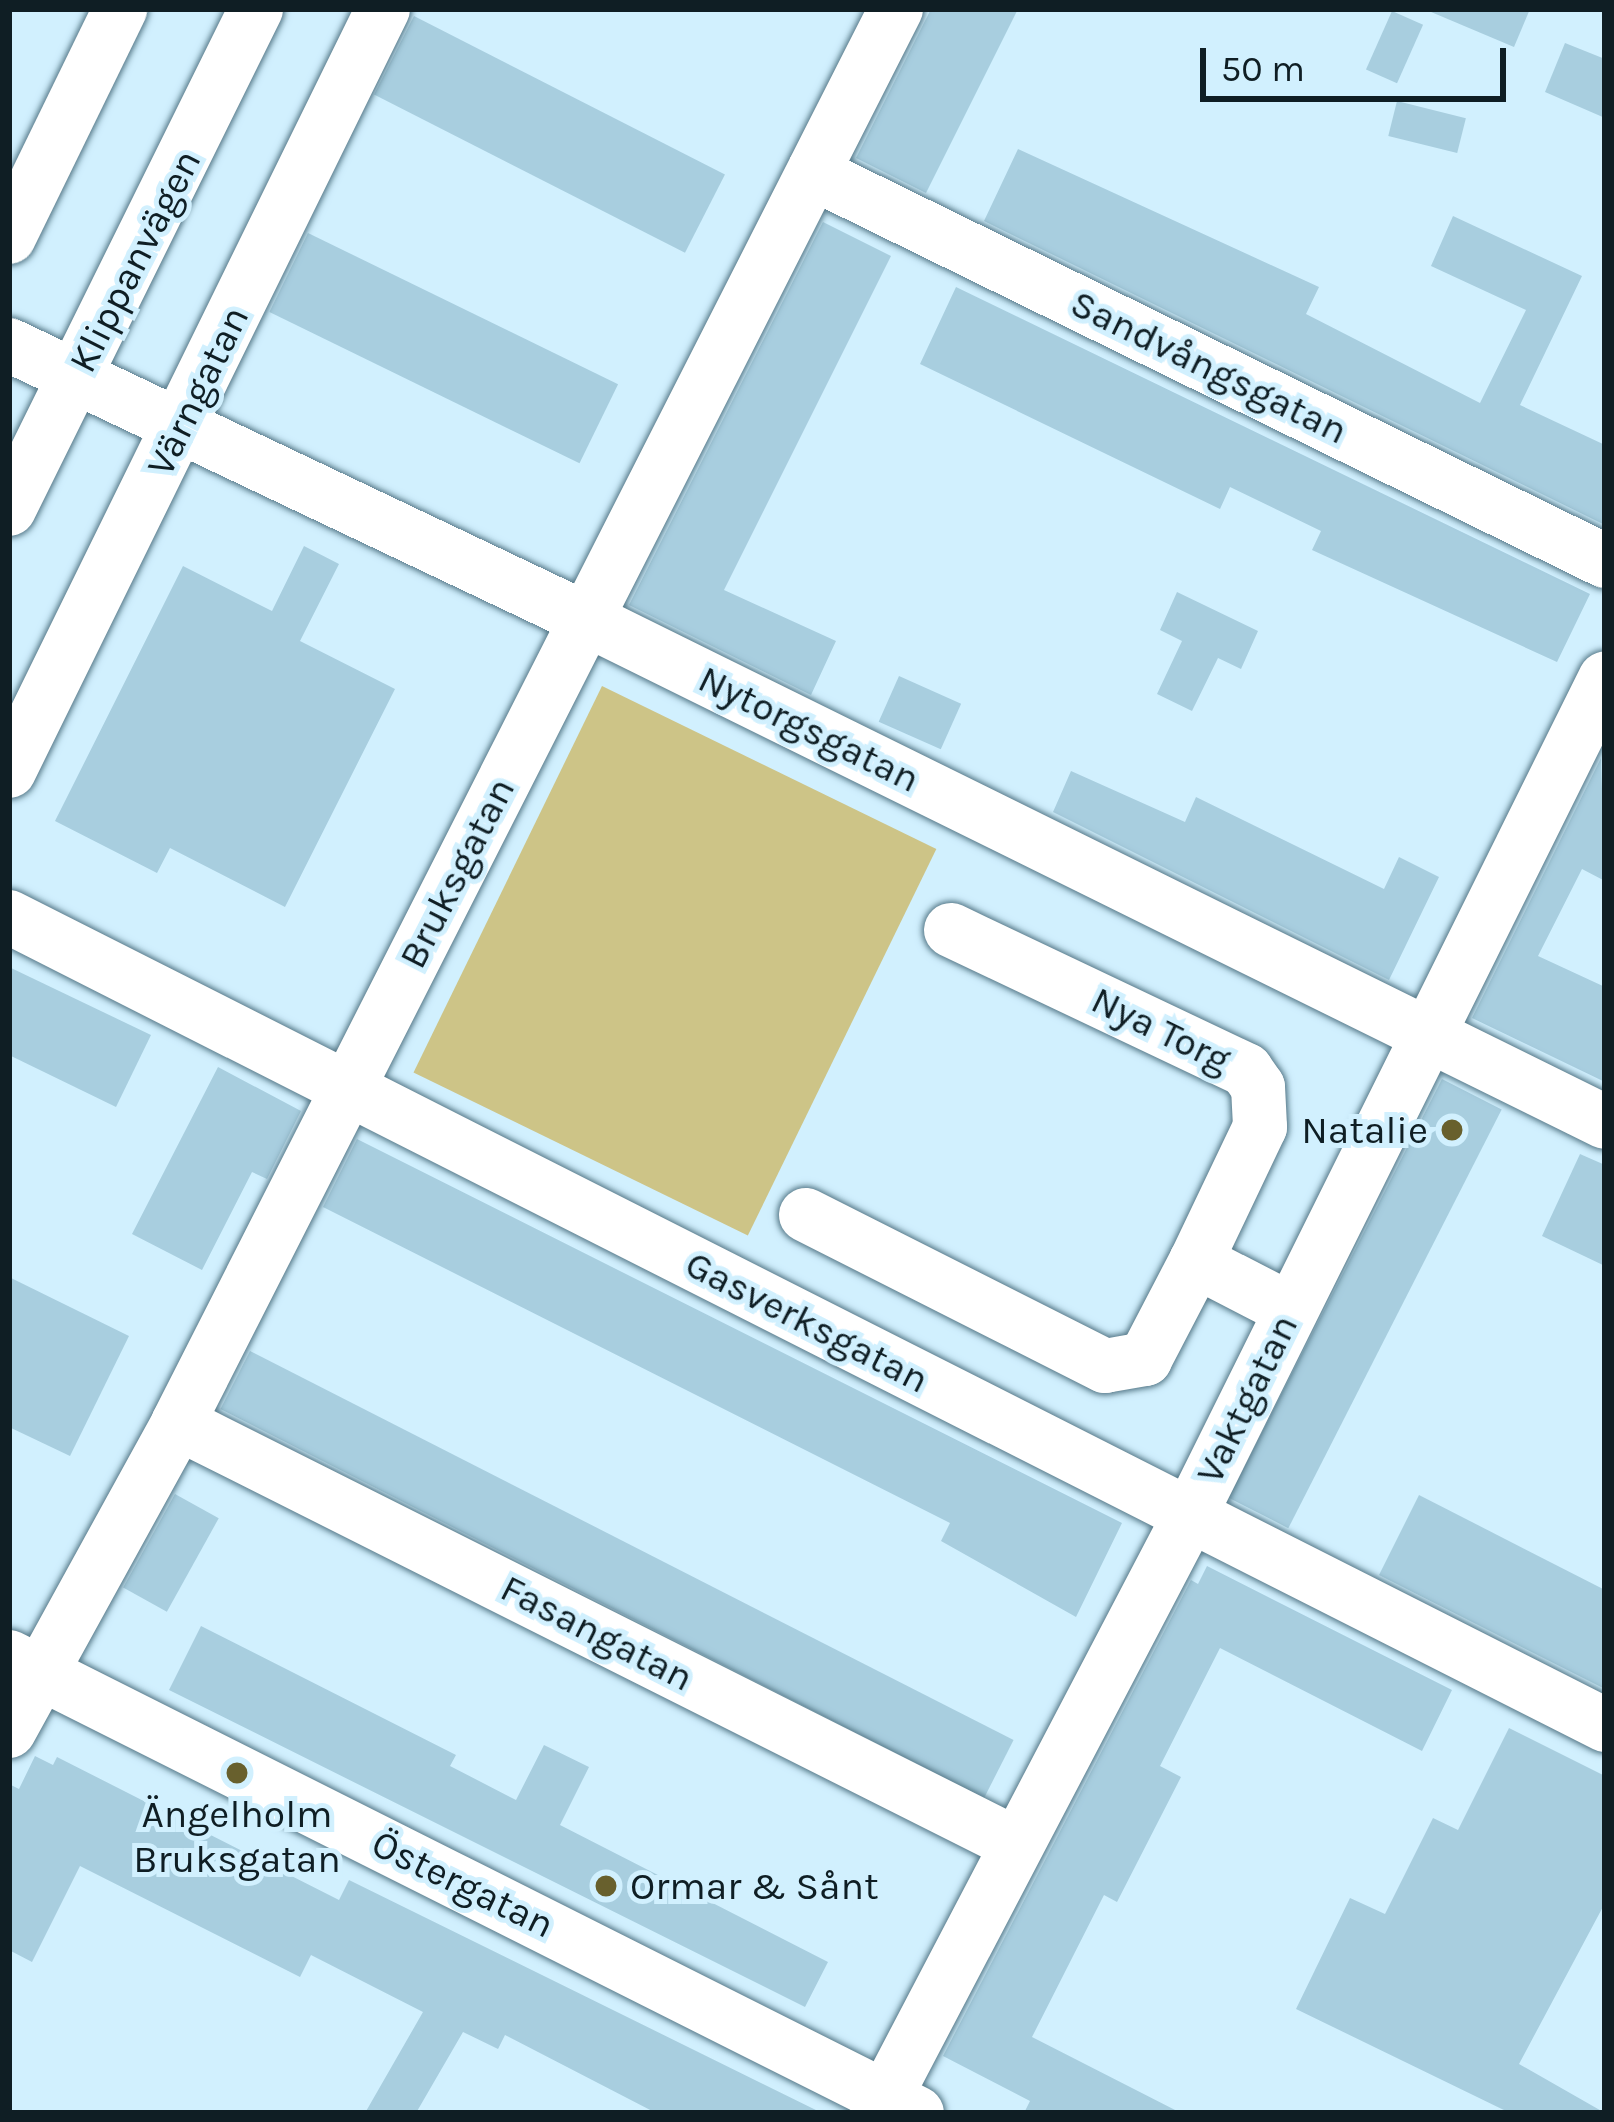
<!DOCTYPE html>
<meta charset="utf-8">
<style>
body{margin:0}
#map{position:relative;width:1614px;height:2122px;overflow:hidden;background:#d1f0fe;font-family:Karla,sans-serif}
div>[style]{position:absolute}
.green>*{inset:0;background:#cdc487;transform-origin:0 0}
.building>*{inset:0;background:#a8cedf;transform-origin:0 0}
.roads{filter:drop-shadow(0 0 3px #557888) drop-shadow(0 0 3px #557888)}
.minor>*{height:54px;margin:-27px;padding:0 27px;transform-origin:27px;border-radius:27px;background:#fff}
.dots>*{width:33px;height:33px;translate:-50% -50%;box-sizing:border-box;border:6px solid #d1f0fe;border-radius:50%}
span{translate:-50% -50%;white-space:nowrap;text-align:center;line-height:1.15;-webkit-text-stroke:10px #d1f0fe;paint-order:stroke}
.street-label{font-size:39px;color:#0f1e24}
.poi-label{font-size:39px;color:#0f1e24}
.right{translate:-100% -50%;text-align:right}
.left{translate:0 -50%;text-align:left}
.frame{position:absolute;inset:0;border:12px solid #0f1e24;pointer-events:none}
.scale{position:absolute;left:1200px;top:48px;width:306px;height:54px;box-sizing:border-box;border:6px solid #0f1e24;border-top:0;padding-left:15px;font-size:36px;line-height:42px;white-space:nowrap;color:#0f1e24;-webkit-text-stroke:9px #d1f0fe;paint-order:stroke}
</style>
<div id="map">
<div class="green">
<i style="left:602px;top:686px;width:372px;height:430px;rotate:26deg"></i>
</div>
<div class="building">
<i style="clip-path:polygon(931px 9px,1018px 9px,926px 193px,856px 158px)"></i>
<i style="clip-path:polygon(1424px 9px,1530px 9px,1514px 47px)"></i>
<i style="left:1392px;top:11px;width:34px;height:64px;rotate:24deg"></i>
<i style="left:414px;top:16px;width:349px;height:88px;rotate:27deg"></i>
<i style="clip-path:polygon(1565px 43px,1605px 59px,1605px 118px,1545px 92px)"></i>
<i style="left:1397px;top:101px;width:71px;height:36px;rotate:14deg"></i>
<i style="clip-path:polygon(1018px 149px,1319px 287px,1306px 314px,1480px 403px,1526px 310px,1431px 266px,1453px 216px,1582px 276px,1520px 405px,1605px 445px,1605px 525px,984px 221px)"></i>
<i style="clip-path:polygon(823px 222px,891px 256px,724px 590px,836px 641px,811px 695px,629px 605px)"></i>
<i style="left:308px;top:233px;width:345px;height:88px;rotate:26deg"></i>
<i style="clip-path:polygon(956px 287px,1590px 594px,1557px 662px,1312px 550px,1321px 531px,1230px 487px,1220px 509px,920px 364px)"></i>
<i style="clip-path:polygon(304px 546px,339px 564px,300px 641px,395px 689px,285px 907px,170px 848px,157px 873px,55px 821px,183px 566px,272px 611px)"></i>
<i style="clip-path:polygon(1177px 592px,1258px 631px,1241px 669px,1218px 658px,1192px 711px,1157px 694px,1182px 641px,1160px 630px)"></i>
<i style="left:899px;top:676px;width:68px;height:50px;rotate:24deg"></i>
<i style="clip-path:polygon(1601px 758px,1605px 881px,1582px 869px,1538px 956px,1605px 987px,1605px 1082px,1472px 1018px)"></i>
<i style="clip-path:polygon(1071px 771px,1185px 822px,1196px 797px,1384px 889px,1399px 857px,1439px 877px,1389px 980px,1053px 812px)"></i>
<i style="clip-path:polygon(9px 967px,151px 1035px,116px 1107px,9px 1055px)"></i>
<i style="clip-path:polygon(218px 1067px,301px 1111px,267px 1179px,252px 1172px,202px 1270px,132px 1234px)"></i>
<i style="left:1442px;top:1079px;width:67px;height:470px;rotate:27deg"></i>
<i style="clip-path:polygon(357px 1139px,1122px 1523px,1076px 1617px,941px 1541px,950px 1523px,323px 1207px)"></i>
<i style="clip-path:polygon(1580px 1154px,1605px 1165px,1605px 1266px,1542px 1236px)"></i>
<i style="clip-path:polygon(9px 1277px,129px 1336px,70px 1456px,9px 1427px)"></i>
<i style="left:250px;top:1351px;width:857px;height:65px;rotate:27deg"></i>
<i style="left:175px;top:1494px;width:50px;height:107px;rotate:29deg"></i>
<i style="clip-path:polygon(1419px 1495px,1605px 1590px,1605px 1689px,1379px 1575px)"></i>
<i style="clip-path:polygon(1207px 1566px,1452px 1690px,1422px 1751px,1220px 1648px,1160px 1766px,1181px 1777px,1117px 1902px,1104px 1895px,1032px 2037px,1181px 2113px,1024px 2113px,1030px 2101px,943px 2056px,1191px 1580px,1198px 1584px)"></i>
<i style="clip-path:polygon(201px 1626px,456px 1755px,450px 1766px,516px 1800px,544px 1745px,589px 1767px,560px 1825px,828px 1962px,805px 2007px,169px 1690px)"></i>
<i style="clip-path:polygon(1509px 1728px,1605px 1776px,1605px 1903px,1519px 2064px,1605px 2113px,1510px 2113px,1296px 2009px,1350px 1898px,1385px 1914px,1433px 1818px,1458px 1830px)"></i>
<i style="clip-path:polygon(35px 1756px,53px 1765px,57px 1757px,339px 1900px,349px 1880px,822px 2113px,656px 2113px,505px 2035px,498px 2049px,463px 2032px,416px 2113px,365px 2113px,423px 2012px,311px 1955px,300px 1977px,80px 1866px,32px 1962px,9px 1950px,9px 1784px,19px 1789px)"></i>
</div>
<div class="roads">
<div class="minor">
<i style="left:813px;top:173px;width:882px;rotate:26.1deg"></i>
<i style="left:9px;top:237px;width:254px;rotate:-64deg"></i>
<i style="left:9px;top:345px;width:639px;rotate:25.4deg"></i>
<i style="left:586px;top:619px;width:1136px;rotate:26.27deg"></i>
<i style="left:9px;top:509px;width:558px;rotate:-63.71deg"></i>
<i style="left:9px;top:771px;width:849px;rotate:-63.86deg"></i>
<i style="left:9px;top:917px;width:1789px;rotate:26.85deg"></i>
<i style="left:951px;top:930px;width:327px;rotate:25.4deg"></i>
<i style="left:1246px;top:1070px;width:21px;rotate:55deg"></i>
<i style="left:1258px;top:1087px;width:40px;rotate:87.1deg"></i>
<i style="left:1260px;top:1127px;width:148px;rotate:115.5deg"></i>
<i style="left:806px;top:1215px;width:335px;rotate:26.8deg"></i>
<i style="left:1105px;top:1366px;width:41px;rotate:-9.9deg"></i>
<i style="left:1145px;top:1359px;width:110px;rotate:-62.5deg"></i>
<i style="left:1196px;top:1261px;width:107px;rotate:27.3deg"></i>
<i style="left:178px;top:1423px;width:938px;rotate:26.67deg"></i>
<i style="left:9px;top:1657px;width:1016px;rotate:26.67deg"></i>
<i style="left:9px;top:1731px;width:351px;rotate:-61.2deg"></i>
<i style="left:178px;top:1423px;width:1586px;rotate:-63.08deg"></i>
<i style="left:877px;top:2113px;width:673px;rotate:-62.37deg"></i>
<i style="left:1189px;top:1517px;width:936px;rotate:-63.6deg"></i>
</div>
</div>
<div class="dots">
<i style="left:1452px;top:1130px;background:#68602d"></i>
<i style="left:237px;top:1773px;background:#68602d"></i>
<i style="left:606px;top:1886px;background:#68602d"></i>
</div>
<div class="street-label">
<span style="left:135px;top:261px;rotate:-63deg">Klippanvägen</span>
<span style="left:1209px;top:367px;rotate:26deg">Sandvångsgatan</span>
<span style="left:198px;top:391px;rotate:-64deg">Värngatan</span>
<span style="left:809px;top:729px;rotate:26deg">Nytorgsgatan</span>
<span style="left:457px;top:873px;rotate:-63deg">Bruksgatan</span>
<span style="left:1161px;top:1030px;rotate:26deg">Nya Torg</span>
<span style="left:807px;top:1322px;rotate:27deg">Gasverksgatan</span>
<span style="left:1247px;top:1399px;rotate:-64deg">Vaktgatan</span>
<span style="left:597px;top:1633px;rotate:27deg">Fasangatan</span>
<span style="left:463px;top:1884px;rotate:26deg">Östergatan</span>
</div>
<div class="poi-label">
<span class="right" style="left:1428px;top:1130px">Natalie</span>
<span style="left:237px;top:1837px">Ängelholm<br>Bruksgatan</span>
<span class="left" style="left:630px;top:1886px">Ormar &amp; Sånt</span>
</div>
<div class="frame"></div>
<div class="scale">50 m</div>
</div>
